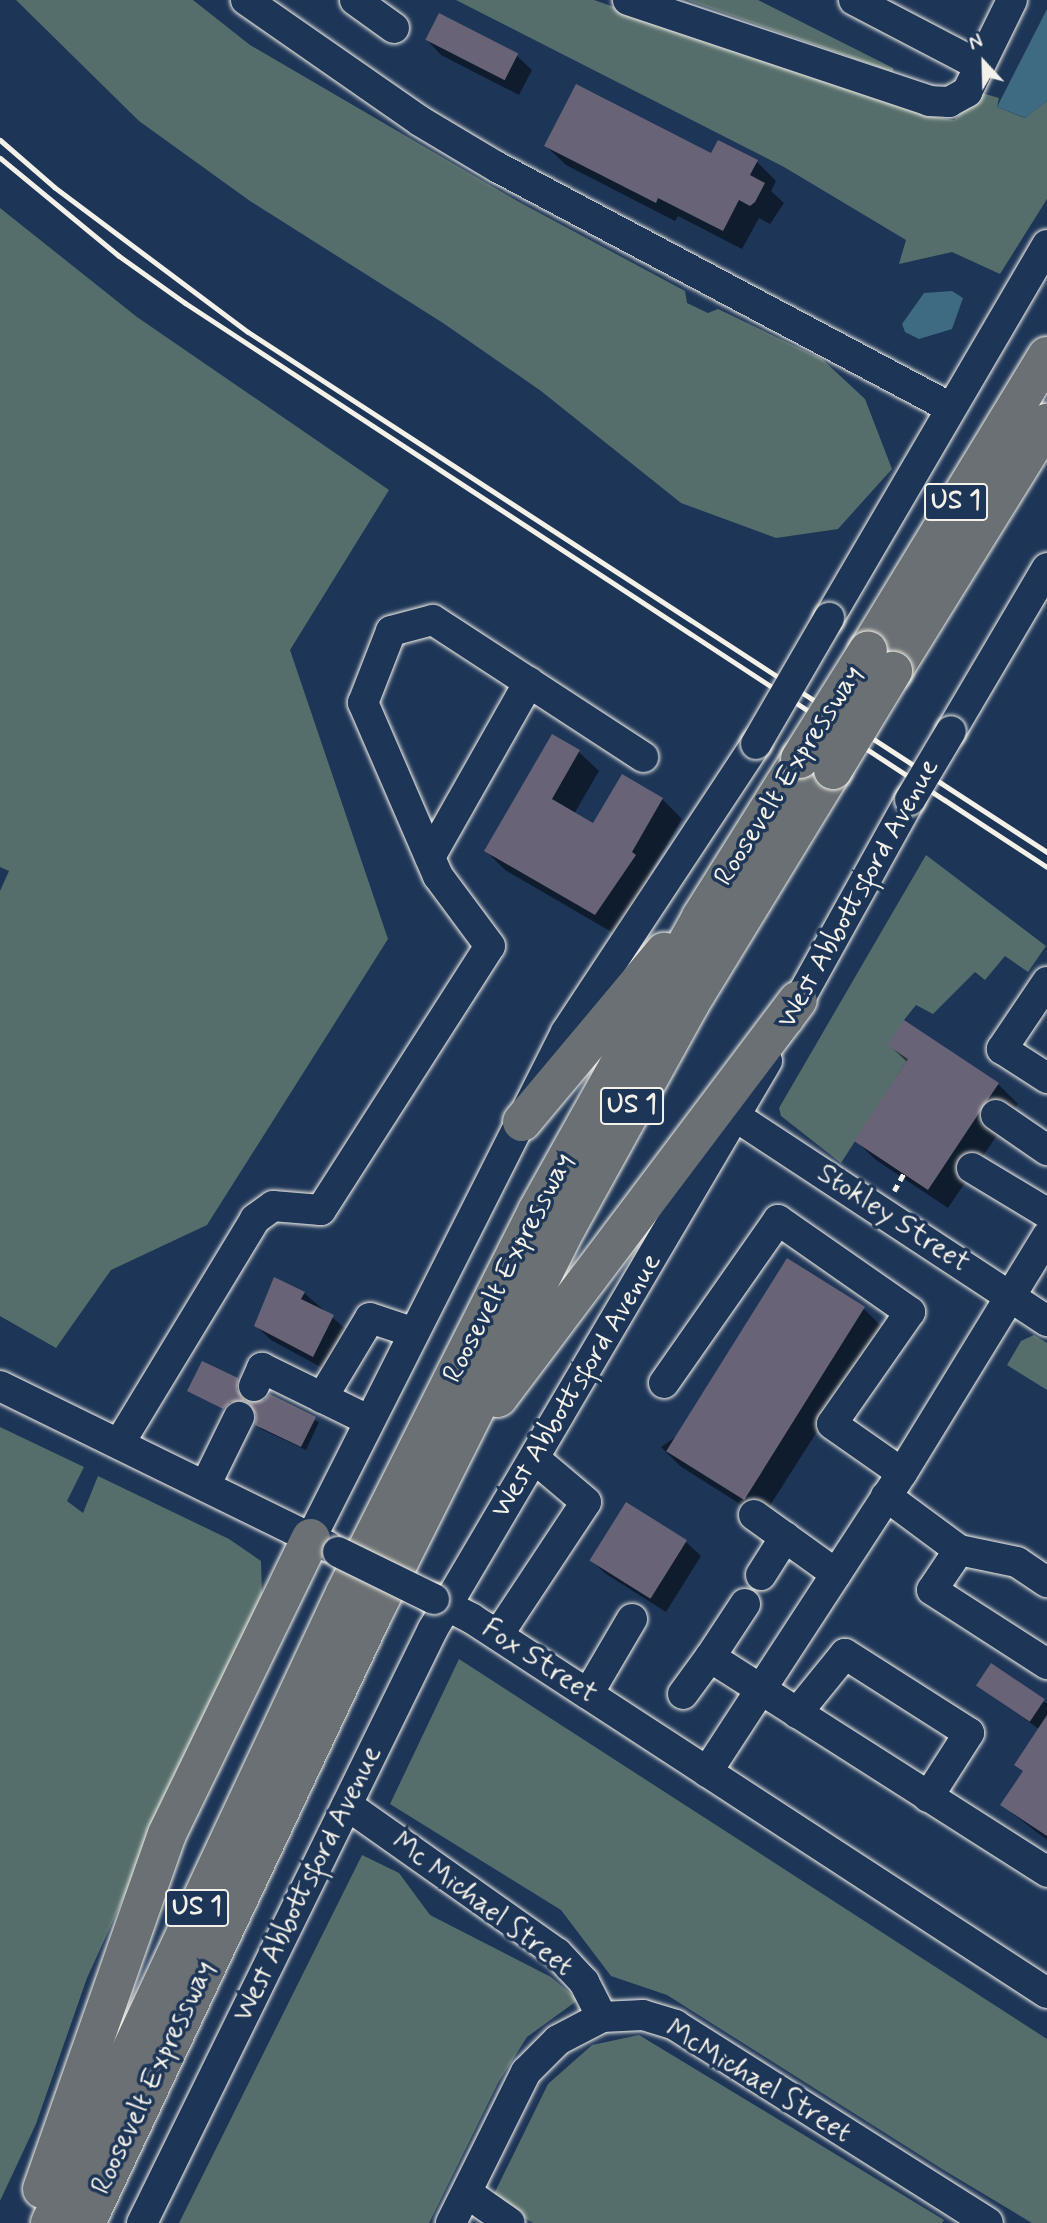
<!DOCTYPE html>
<style>
body{margin:0}
#map{position:relative;width:1047px;height:2223px;overflow:hidden;background:#1d3557;font-family:Mynerve,sans-serif}
div>[style]{position:absolute}
.green>*{inset:0;background:#556e6b}
.water>*{inset:0;background:#3e6a82}
.shadow>*{inset:0;background:#0007}
.building>*{inset:0;background:#686376;transform-origin:0 0}
.path>*{height:4.5px;margin-top:-2.25px;transform-origin:0;background:repeating-linear-gradient(90deg,#f4f1e8 0 7px,transparent 0 12px)}
.roads{filter:drop-shadow(0 0 2px #f4f1e8) drop-shadow(0 0 2px #f4f1e8)}
.minor>*{height:30px;margin:-15px;padding:0 15px;transform-origin:15px;border-radius:15px;background:#1d3557}
.highway>*{height:38px;margin:-19px;padding:0 19px;transform-origin:19px;border-radius:19px;background:#6a7074}
.rail>*{height:5px;margin:-2.5px;padding:0 2.5px;transform-origin:2.5px;border-radius:2.5px;background:#f4f1e8}
.bridges{filter:drop-shadow(0 0 2px #f4f1e8) drop-shadow(0 0 2px #f4f1e8)}
.minor-bridge>*{height:30px;margin:-15px;padding:0 15px;transform-origin:15px;border-radius:15px;background:#1d3557}
.highway-bridge>*{height:38px;margin:-19px;padding:0 19px;transform-origin:19px;border-radius:19px;background:#6a7074}
span{translate:-50% -50%;white-space:nowrap;text-align:center;line-height:1.15;-webkit-text-stroke:7px #1d3557;paint-order:stroke}
.shield-label span{padding:2px 5px;background:#1d3557;border:2px solid;border-radius:5px;-webkit-text-stroke-width:0}
.shield-label{font-size:26px;color:#f4f1e8;font-weight:700}
.street-label{font-size:28px;color:#f4f1e8}
.north{position:absolute;left:949px;top:28px;width:70px;height:70px;-webkit-text-stroke:5px #1d3557;paint-order:stroke;rotate:338deg;font-size:19px;font-weight:700;line-height:28px;text-align:center;color:#f4f1e8}
.north::after{content:'';display:block;margin:auto;width:24px;height:32px;background:#f4f1e8;clip-path:polygon(50% 0,100% 100%,50% 72%,0 100%)}
</style>
<div id="map">
<div class="green">
<i style="clip-path:polygon(16px 0,193px 0,250px 45px,519px 202px,685px 291px,687px 303px,708px 313px,718px 309px,822px 359px,865px 399px,892px 469px,838px 529px,776px 538px,681px 503px,541px 391px,443px 323px,250px 201px,139px 121px)"></i>
<i style="clip-path:polygon(456px 0,594px 0,927px 116px,954px 120px,982px 93px,999px 98px,997px 107px,1025px 118px,1047px 101px,1047px 199px,1000px 274px,952px 252px,899px 264px,906px 240px,784px 167px)"></i>
<i style="clip-path:polygon(687px 0,758px 0,893px 68px,893px 72px)"></i>
<i style="clip-path:polygon(0 208px,137px 317px,389px 490px,290px 650px,388px 939px,207px 1225px,111px 1270px,56px 1348px,0 1316px,0 891px,9px 871px,0 867px)"></i>
<i style="clip-path:polygon(926px 855px,1046px 946px,1028px 972px,1005px 956px,985px 980px,975px 972px,933px 1014px,916px 1005px,904px 1020px,908px 1059px,841px 1163px,781px 1116px,779px 1108px)"></i>
<i style="clip-path:polygon(1034px 1335px,1047px 1343px,1047px 1390px,1007px 1365px,1021px 1341px)"></i>
<i style="clip-path:polygon(0 1427px,84px 1467px,67px 1501px,83px 1513px,98px 1476px,229px 1539px,261px 1561px,262px 1594px,87px 1978px,36px 2124px,0 2201px)"></i>
<i style="clip-path:polygon(459px 1659px,1047px 2039px,1047px 2223px,1032px 2223px,942px 2169px,667px 1995px,611px 1976px,561px 1910px,390px 1804px)"></i>
<i style="clip-path:polygon(362px 1855px,399px 1873px,430px 1915px,551px 1977px,578px 2000px,527px 2037px,498px 2083px,429px 2223px,179px 2223px)"></i>
<i style="clip-path:polygon(639px 2035px,944px 2220px,942px 2223px,533px 2223px,492px 2198px,548px 2084px,592px 2045px)"></i>
</div>
<div class="water">
<i style="clip-path:polygon(1047px 9px,1047px 101px,1026px 118px,997px 107px)"></i>
<i style="clip-path:polygon(952px 291px,963px 298px,952px 329px,919px 339px,905px 332px,902px 324px,924px 293px)"></i>
</div>
<div class="shadow">
<i style="clip-path:polygon(440px 15px,517px 56px,532px 70px,519px 95px,441px 55px,427px 40px)"></i>
<i style="clip-path:polygon(546px 146px,757px 162px,776px 181px,771px 191px,784px 203px,770px 224px,759px 218px,742px 249px,678px 216px,675px 221px,566px 165px)"></i>
<i style="clip-path:polygon(553px 736px,579px 752px,599px 771px,574px 814px,594px 825px,662px 799px,682px 819px,651px 872px,654px 875px,615px 934px,505px 870px,486px 851px)"></i>
<i style="clip-path:polygon(904px 1023px,998px 1084px,1018px 1104px,948px 1208px,876px 1160px,856px 1141px,908px 1063px,889px 1045px)"></i>
<i style="clip-path:polygon(304px 1293px,348px 1331px,328px 1371px,271px 1340px,256px 1326px)"></i>
<i style="clip-path:polygon(864px 1309px,883px 1328px,762px 1518px,680px 1466px,661px 1447px)"></i>
<i style="clip-path:polygon(237px 1380px,247px 1404px,265px 1402px,319px 1422px,306px 1450px,261px 1429px,252px 1405px,234px 1406px,228px 1412px,189px 1391px)"></i>
<i style="clip-path:polygon(626px 1505px,686px 1542px,701px 1556px,666px 1612px,606px 1574px,591px 1560px)"></i>
<i style="clip-path:polygon(978px 1686px,1047px 1703px,1047px 1840px,1002px 1805px,1024px 1772px,1016px 1764px,1039px 1729px)"></i>
</div>
<div class="building">
<i style="left:439px;top:13px;width:89px;height:30px;rotate:27deg"></i>
<i style="clip-path:polygon(576px 84px,711px 153px,718px 140px,758px 160px,750px 175px,765px 183px,755px 202px,750px 206px,739px 200px,723px 231px,658px 198px,656px 203px,544px 146px)"></i>
<i style="clip-path:polygon(552px 734px,580px 750px,552px 799px,593px 823px,622px 774px,663px 798px,632px 852px,636px 855px,595px 915px,484px 851px)"></i>
<i style="clip-path:polygon(904px 1020px,999px 1083px,928px 1190px,854px 1141px,908px 1059px,887px 1045px)"></i>
<i style="left:787px;top:1258px;width:92px;height:228px;rotate:32deg"></i>
<i style="clip-path:polygon(274px 1277px,305px 1292px,301px 1299px,334px 1315px,313px 1357px,254px 1326px)"></i>
<i style="clip-path:polygon(202px 1361px,238px 1378px,237px 1389px,245px 1401px,230px 1402px,223px 1409px,187px 1391px)"></i>
<i style="clip-path:polygon(270px 1394px,316px 1417px,301px 1447px,255px 1425px,256px 1415px,248px 1402px,264px 1400px)"></i>
<i style="left:626px;top:1502px;width:72px;height:69px;rotate:32deg"></i>
<i style="left:991px;top:1663px;width:65px;height:27px;rotate:34deg"></i>
<i style="clip-path:polygon(1047px 1715px,1047px 1836px,1000px 1805px,1023px 1771px,1014px 1765px)"></i>
</div>
<div class="path">
<i style="left:894px;top:1191px;width:21px;rotate:-61deg"></i>
</div>
<div class="roads">
<div class="minor">
<i style="left:246px;top:0;width:212px;rotate:34.8deg"></i>
<i style="left:420px;top:121px;width:90px;rotate:30.9deg"></i>
<i style="left:497px;top:167px;width:514px;rotate:27.96deg"></i>
<i style="left:355px;top:0;width:48px;rotate:35.7deg"></i>
<i style="left:628px;top:0;width:317px;rotate:18.5deg"></i>
<i style="left:929px;top:101px;width:20px;rotate:3deg"></i>
<i style="left:949px;top:102px;width:21px;rotate:-29deg"></i>
<i style="left:967px;top:92px;width:102px;rotate:-63.9deg"></i>
<i style="left:854px;top:0;width:142px;rotate:27.6deg"></i>
<i style="left:829px;top:618px;width:432px;rotate:-59.7deg"></i>
<i style="left:951px;top:731px;width:189px;rotate:-59.5deg"></i>
<i style="left:430px;top:857px;width:201px;rotate:-60.5deg"></i>
<i style="left:1047px;top:982px;width:81px;rotate:123.9deg"></i>
<i style="left:1002px;top:1049px;width:54px;rotate:32.8deg"></i>
<i style="left:788px;top:1020px;width:252px;rotate:-61deg"></i>
<i style="left:996px;top:1115px;width:62px;rotate:34.5deg"></i>
<i style="left:738px;top:1118px;width:370px;rotate:33.3deg"></i>
<i style="left:972px;top:1168px;width:87px;rotate:31deg"></i>
<i style="left:664px;top:1383px;width:199px;rotate:-55deg"></i>
<i style="left:778px;top:1220px;width:161px;rotate:34.9deg"></i>
<i style="left:910px;top:1312px;width:136px;rotate:124.9deg"></i>
<i style="left:832px;top:1424px;width:85px;rotate:35deg"></i>
<i style="left:0;top:1386px;width:365px;rotate:26.1deg"></i>
<i style="left:254px;top:1386px;width:20px;rotate:-66deg"></i>
<i style="left:262px;top:1368px;width:118px;rotate:26.1deg"></i>
<i style="left:322px;top:1398px;width:93px;rotate:-59deg"></i>
<i style="left:370px;top:1318px;width:44px;rotate:18.4deg"></i>
<i style="left:119px;top:1444px;width:263px;rotate:-58.8deg"></i>
<i style="left:255px;top:1219px;width:22px;rotate:-36deg"></i>
<i style="left:273px;top:1206px;width:48px;rotate:4.8deg"></i>
<i style="left:321px;top:1210px;width:313px;rotate:-57.4deg"></i>
<i style="left:490px;top:946px;width:87px;rotate:-126.6deg"></i>
<i style="left:438px;top:876px;width:189px;rotate:-113.4deg"></i>
<i style="left:363px;top:703px;width:77px;rotate:-68.7deg"></i>
<i style="left:391px;top:631px;width:43px;rotate:-14.7deg"></i>
<i style="left:433px;top:620px;width:251px;rotate:33.1deg"></i>
<i style="left:205px;top:1486px;width:77px;rotate:-63.8deg"></i>
<i style="left:886px;top:1496px;width:91px;rotate:36.5deg"></i>
<i style="left:959px;top:1550px;width:59px;rotate:11.7deg"></i>
<i style="left:1017px;top:1562px;width:36px;rotate:34deg"></i>
<i style="left:754px;top:1515px;width:101px;rotate:35.7deg"></i>
<i style="left:311px;top:1538px;width:567px;rotate:-63.25deg"></i>
<i style="left:566px;top:1032px;width:345px;rotate:-56.6deg"></i>
<i style="left:959px;top:1550px;width:48px;rotate:124deg"></i>
<i style="left:932px;top:1590px;width:137px;rotate:32.8deg"></i>
<i style="left:761px;top:1575px;width:45px;rotate:-57.7deg"></i>
<i style="left:434px;top:1599px;width:42px;rotate:27.2deg"></i>
<i style="left:471px;top:1618px;width:687px;rotate:33.07deg"></i>
<i style="left:745px;top:1604px;width:64px;rotate:123.4deg"></i>
<i style="left:710px;top:1657px;width:400px;rotate:32.5deg"></i>
<i style="left:498px;top:1635px;width:159px;rotate:-56.5deg"></i>
<i style="left:586px;top:1502px;width:68px;rotate:-139.8deg"></i>
<i style="left:588px;top:1694px;width:87px;rotate:-59.6deg"></i>
<i style="left:683px;top:1694px;width:46px;rotate:-53.9deg"></i>
<i style="left:797px;top:1713px;width:76px;rotate:-50.9deg"></i>
<i style="left:845px;top:1654px;width:147px;rotate:32.5deg"></i>
<i style="left:969px;top:1733px;width:76px;rotate:122.6deg"></i>
<i style="left:707px;top:1772px;width:357px;rotate:-56.9deg"></i>
<i style="left:902px;top:1473px;width:278px;rotate:-58.5deg"></i>
<i style="left:347px;top:1805px;width:257px;rotate:35.2deg"></i>
<i style="left:557px;top:1953px;width:40px;rotate:47deg"></i>
<i style="left:584px;top:1982px;width:39px;rotate:63deg"></i>
<i style="left:467px;top:2193px;width:52px;rotate:34.9deg"></i>
<i style="left:142px;top:2223px;width:661px;rotate:-63.9deg"></i>
<i style="left:433px;top:1629px;width:659px;rotate:-59.54deg"></i>
<i style="left:451px;top:2223px;width:169px;rotate:-63.6deg"></i>
<i style="left:526px;top:2072px;width:45px;rotate:-45deg"></i>
<i style="left:558px;top:2040px;width:50px;rotate:-27.6deg"></i>
<i style="left:602px;top:2017px;width:41px;rotate:-2.8deg"></i>
<i style="left:643px;top:2015px;width:34px;rotate:17deg"></i>
<i style="left:675px;top:2025px;width:370px;rotate:32.3deg"></i>
</div>
<div class="highway">
<i style="left:868px;top:650px;width:344px;rotate:-58.7deg"></i>
<i style="left:893px;top:671px;width:292px;rotate:-58.2deg"></i>
<i style="left:522px;top:1122px;width:222px;rotate:-50.1deg"></i>
<i style="left:498px;top:1398px;width:498px;rotate:-53deg"></i>
<i style="left:42px;top:2189px;width:376px;rotate:-70.6deg"></i>
<i style="left:167px;top:1834px;width:329px;rotate:-64.1deg"></i>
<i style="left:50px;top:2223px;width:696px;rotate:-64.91deg"></i>
<i style="left:345px;top:1593px;width:428px;rotate:-63.3deg"></i>
<i style="left:537px;top:1211px;width:337px;rotate:-60.8deg"></i>
<i style="left:701px;top:917px;width:186px;rotate:-57.9deg"></i>
<i style="left:86px;top:2223px;width:673px;rotate:-64.77deg"></i>
<i style="left:373px;top:1614px;width:433px;rotate:-63.4deg"></i>
<i style="left:567px;top:1227px;width:255px;rotate:-61.1deg"></i>
<i style="left:690px;top:1004px;width:274px;rotate:-58.6deg"></i>
</div>
</div>
<div class="rail">
<i style="left:0;top:140px;width:72px;rotate:41deg"></i>
<i style="left:54px;top:187px;width:242px;rotate:36.8deg"></i>
<i style="left:248px;top:332px;width:953px;rotate:33.06deg"></i>
<i style="left:0;top:158px;width:154px;rotate:39.5deg"></i>
<i style="left:119px;top:256px;width:81px;rotate:35.5deg"></i>
<i style="left:185px;top:303px;width:1030px;rotate:33.2deg"></i>
</div>
<div class="bridges">
<div class="minor-bridge">
<i style="left:756px;top:744px;width:146px;rotate:-59.9deg"></i>
<i style="left:910px;top:800px;width:80px;rotate:-59.3deg"></i>
<i style="left:338px;top:1552px;width:107px;rotate:26.1deg"></i>
</div>
<div class="highway-bridge">
<i style="left:800px;top:759px;width:128px;rotate:-58deg"></i>
<i style="left:833px;top:770px;width:116px;rotate:-58.8deg"></i>
</div>
</div>
<div class="shield-label">
<span style="left:956px;top:502px">US 1</span>
<span style="left:632px;top:1106px">US 1</span>
<span style="left:197px;top:1908px">US 1</span>
</div>
<div class="street-label">
<span style="left:789px;top:776px;rotate:-58deg">Roosevelt Expressway</span>
<span style="left:859px;top:894px;rotate:-61deg">West Abbottsford Avenue</span>
<span style="left:893px;top:1219px;rotate:33deg">Stokley Street</span>
<span style="left:509px;top:1268px;rotate:-63deg">Roosevelt Expressway</span>
<span style="left:577px;top:1386px;rotate:-59deg">West Abbottsford Avenue</span>
<span style="left:539px;top:1662px;rotate:33deg">Fox Street</span>
<span style="left:308px;top:1884px;rotate:-64deg">West Abbottsford Avenue</span>
<span style="left:482px;top:1905px;rotate:37deg">Mc Michael Street</span>
<span style="left:154px;top:2078px;rotate:-65deg">Roosevelt Expressway</span>
<span style="left:758px;top:2082px;rotate:31deg">McMichael Street</span>
</div>
<div class="north">N</div>
</div>
